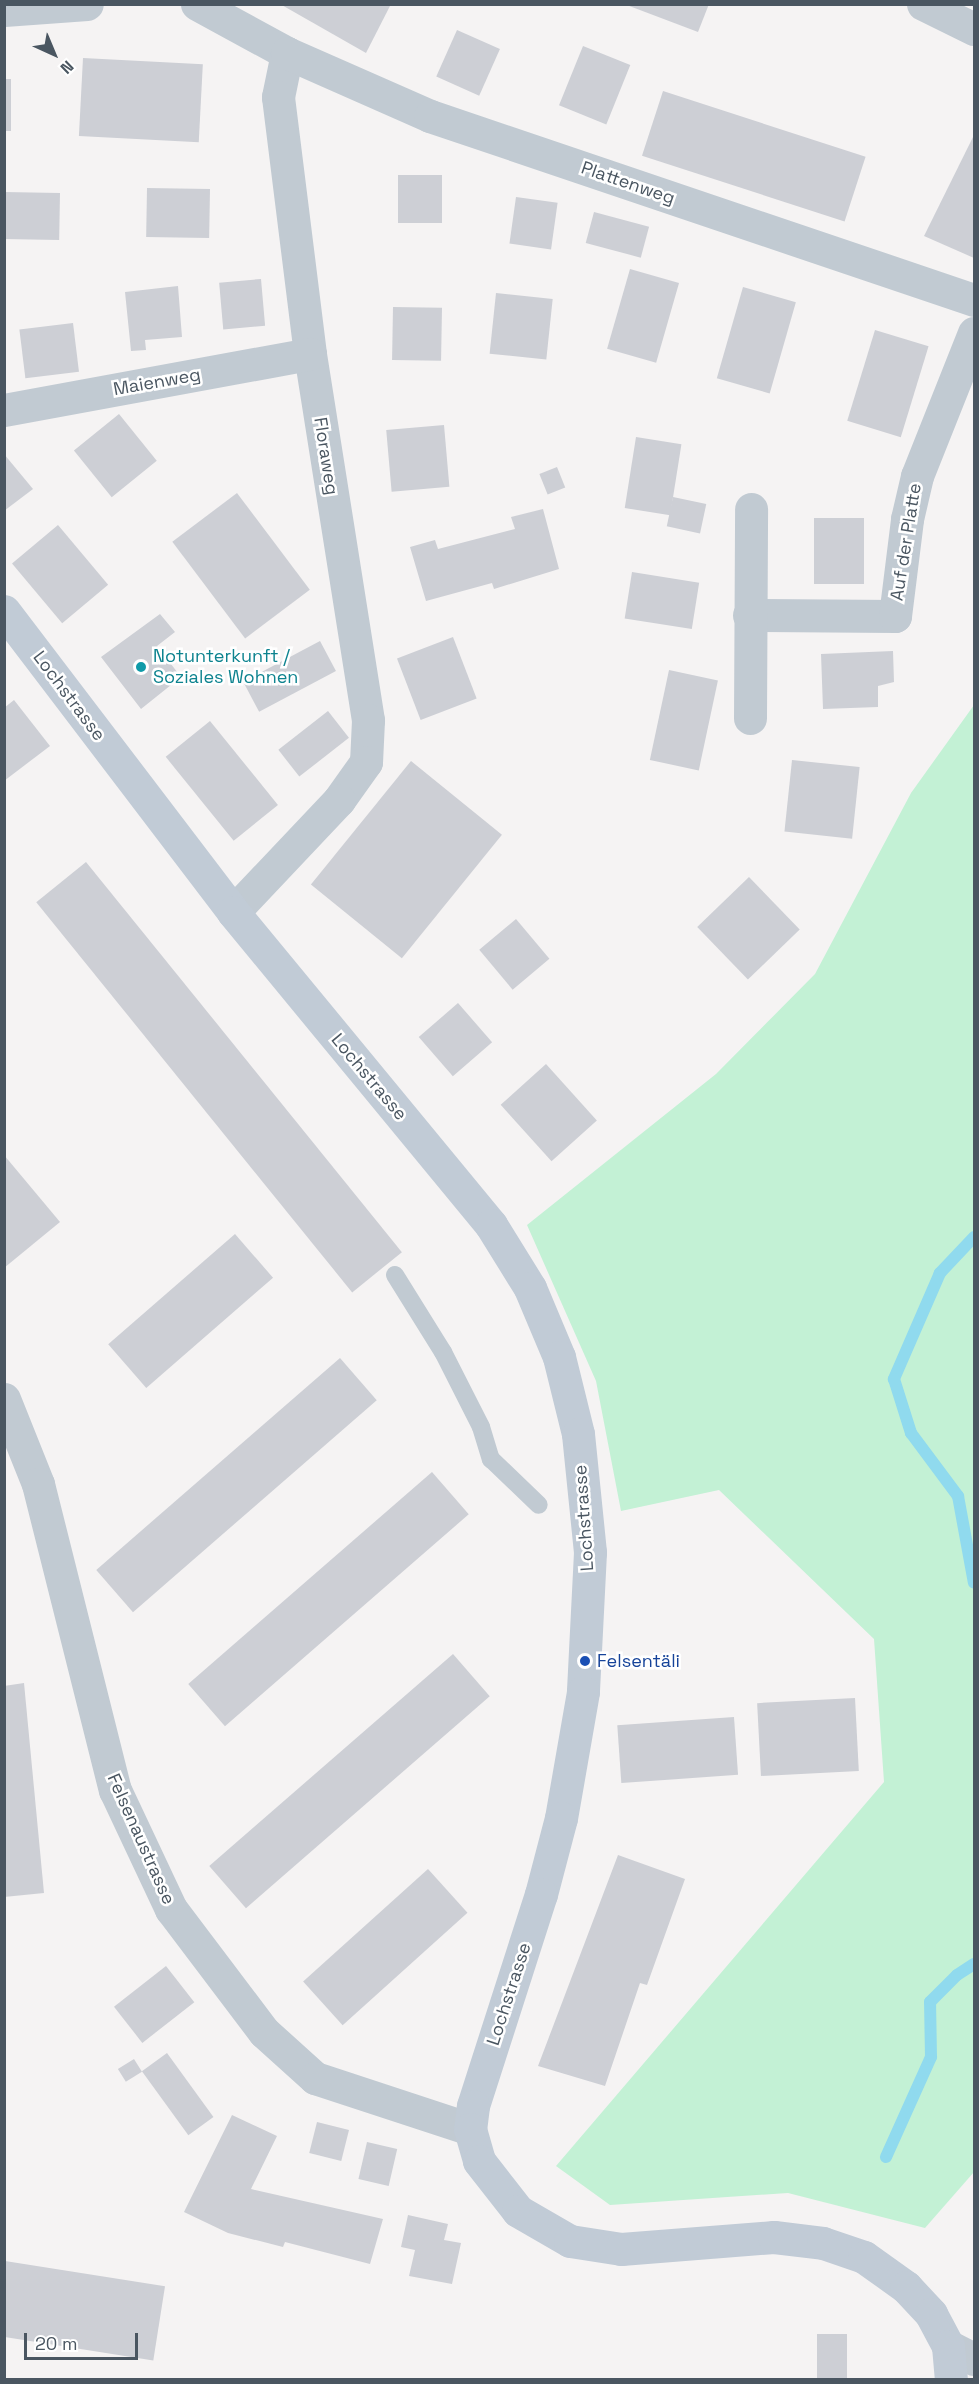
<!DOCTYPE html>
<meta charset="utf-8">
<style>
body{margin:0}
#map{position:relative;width:979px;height:2384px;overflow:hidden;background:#f5f3f3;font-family:"Space Grotesk",sans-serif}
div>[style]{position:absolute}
.green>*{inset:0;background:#c3f1d5}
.stream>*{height:12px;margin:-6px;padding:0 6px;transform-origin:6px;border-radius:6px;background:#90daee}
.building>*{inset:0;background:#cdcfd5;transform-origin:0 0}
.lane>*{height:18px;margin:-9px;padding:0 9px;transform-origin:9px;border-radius:9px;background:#c1cad2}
.street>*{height:33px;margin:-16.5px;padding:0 16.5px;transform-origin:16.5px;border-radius:16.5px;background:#c1cad2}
.secondary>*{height:33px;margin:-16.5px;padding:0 16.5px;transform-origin:16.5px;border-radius:16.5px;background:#c1cbd6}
.dots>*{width:16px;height:16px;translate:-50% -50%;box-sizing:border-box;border:3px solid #fff;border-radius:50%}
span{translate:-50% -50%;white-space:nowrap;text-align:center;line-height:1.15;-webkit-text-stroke:5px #fff;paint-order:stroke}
.street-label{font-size:18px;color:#4a5661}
.culture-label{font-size:18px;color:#0d838f}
.left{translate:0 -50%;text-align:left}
.transit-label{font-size:18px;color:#164399}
.frame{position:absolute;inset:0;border:6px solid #4a5661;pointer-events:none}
.north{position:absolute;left:24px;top:24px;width:60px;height:60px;-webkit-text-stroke:4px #fff;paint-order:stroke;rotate:136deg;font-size:16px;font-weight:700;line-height:24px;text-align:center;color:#4a5661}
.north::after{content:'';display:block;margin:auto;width:21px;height:27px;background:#4a5661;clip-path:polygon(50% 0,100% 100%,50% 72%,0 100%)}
.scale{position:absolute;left:24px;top:2333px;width:114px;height:27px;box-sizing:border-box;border:3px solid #4a5661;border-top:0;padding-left:8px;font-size:18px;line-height:21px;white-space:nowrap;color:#4a5661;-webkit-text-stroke:4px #fff;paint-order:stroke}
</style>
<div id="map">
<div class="green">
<i style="clip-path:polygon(974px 705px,974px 2172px,925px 2228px,788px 2193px,610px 2205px,556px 2166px,884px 1782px,874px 1639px,719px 1490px,621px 1511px,596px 1381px,527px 1225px,716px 1074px,815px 974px,911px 793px)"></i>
</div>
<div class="stream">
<i style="left:974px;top:1237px;width:50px;rotate:133.4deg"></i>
<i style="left:940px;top:1273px;width:116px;rotate:113.5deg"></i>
<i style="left:894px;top:1379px;width:57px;rotate:72.5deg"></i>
<i style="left:911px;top:1433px;width:79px;rotate:53.3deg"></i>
<i style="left:958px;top:1496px;width:88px;rotate:79.6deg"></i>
<i style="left:886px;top:2157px;width:110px;rotate:-65.8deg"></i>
<i style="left:931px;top:2057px;width:55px;rotate:-91deg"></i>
<i style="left:930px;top:2002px;width:38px;rotate:-45deg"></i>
<i style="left:957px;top:1975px;width:20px;rotate:-33deg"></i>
</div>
<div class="building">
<i style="clip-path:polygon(280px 4px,391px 4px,366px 53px)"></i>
<i style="clip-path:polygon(624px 4px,709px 4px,698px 32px)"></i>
<i style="left:457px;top:30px;width:47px;height:51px;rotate:24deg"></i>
<i style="left:583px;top:46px;width:51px;height:64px;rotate:22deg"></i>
<i style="left:83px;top:58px;width:120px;height:78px;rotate:3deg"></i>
<i style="left:4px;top:79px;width:7px;height:52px"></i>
<i style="left:663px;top:91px;width:213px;height:68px;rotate:18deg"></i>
<i style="clip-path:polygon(974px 135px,974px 258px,924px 236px)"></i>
<i style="left:398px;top:175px;width:44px;height:48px"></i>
<i style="left:210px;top:189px;width:49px;height:63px;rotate:91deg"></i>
<i style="left:4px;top:192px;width:56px;height:47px;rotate:1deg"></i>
<i style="left:516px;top:197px;width:42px;height:47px;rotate:8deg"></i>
<i style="left:594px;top:212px;width:57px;height:32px;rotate:15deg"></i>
<i style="left:630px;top:269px;width:51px;height:83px;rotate:16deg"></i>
<i style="left:261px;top:279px;width:47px;height:42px;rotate:85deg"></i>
<i style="clip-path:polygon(178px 286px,182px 337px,145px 340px,146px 350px,131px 351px,125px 292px)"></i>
<i style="left:743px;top:287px;width:55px;height:95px;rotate:16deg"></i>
<i style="left:496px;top:293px;width:57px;height:61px;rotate:6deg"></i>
<i style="left:393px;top:307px;width:49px;height:53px;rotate:1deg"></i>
<i style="left:73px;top:323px;width:49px;height:54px;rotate:83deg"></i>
<i style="left:875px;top:330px;width:56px;height:95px;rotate:17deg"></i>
<i style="left:119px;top:414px;width:60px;height:58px;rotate:51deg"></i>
<i style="left:444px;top:425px;width:62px;height:58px;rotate:85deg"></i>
<i style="left:636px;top:437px;width:46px;height:72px;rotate:9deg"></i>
<i style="clip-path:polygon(4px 454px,33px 489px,4px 511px)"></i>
<i style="left:557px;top:467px;width:22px;height:19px;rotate:68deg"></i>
<i style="left:237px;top:493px;width:121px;height:81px;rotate:53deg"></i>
<i style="left:673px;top:497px;width:34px;height:30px;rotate:12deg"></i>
<i style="clip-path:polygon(543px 509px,559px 569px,494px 589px,492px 583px,426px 601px,410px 547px,435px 540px,438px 549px,515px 529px,511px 517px)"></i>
<i style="left:814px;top:518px;width:50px;height:66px"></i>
<i style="left:58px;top:525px;width:78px;height:60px;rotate:50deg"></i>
<i style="left:632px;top:572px;width:68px;height:47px;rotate:9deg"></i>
<i style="clip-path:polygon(160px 614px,175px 632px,157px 646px,181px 677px,141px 709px,101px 657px)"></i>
<i style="left:453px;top:637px;width:66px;height:60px;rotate:69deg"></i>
<i style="left:320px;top:641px;width:34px;height:87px;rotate:62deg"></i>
<i style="clip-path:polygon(893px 651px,894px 682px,878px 686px,878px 707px,823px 709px,821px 654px)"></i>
<i style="left:669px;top:670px;width:50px;height:92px;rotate:12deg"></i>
<i style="clip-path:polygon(14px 700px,50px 746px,4px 781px,4px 708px)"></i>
<i style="left:328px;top:711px;width:34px;height:63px;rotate:52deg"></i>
<i style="left:210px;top:721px;width:108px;height:57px;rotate:51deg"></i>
<i style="left:792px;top:760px;width:68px;height:72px;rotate:6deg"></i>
<i style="left:411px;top:761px;width:117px;height:159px;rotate:39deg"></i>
<i style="left:86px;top:862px;width:502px;height:64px;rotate:51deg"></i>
<i style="left:749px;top:877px;width:73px;height:72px;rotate:46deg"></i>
<i style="left:516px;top:919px;width:52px;height:48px;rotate:50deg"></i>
<i style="left:458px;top:1003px;width:52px;height:52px;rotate:49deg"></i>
<i style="left:546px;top:1064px;width:76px;height:61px;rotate:48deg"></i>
<i style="clip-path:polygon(4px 1155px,60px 1222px,4px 1268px)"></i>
<i style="left:235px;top:1234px;width:58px;height:168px;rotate:49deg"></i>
<i style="left:340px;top:1358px;width:56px;height:323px;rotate:49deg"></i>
<i style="left:432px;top:1472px;width:56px;height:323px;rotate:49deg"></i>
<i style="left:453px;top:1654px;width:56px;height:323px;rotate:49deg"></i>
<i style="clip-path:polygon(24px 1683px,44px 1893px,4px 1897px,4px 1686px)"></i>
<i style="left:855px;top:1698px;width:73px;height:98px;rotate:87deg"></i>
<i style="left:734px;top:1717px;width:58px;height:117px;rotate:86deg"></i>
<i style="clip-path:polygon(618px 1855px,685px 1879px,647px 1985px,640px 1983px,605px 2086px,538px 2066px)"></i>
<i style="left:428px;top:1869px;width:59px;height:168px;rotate:48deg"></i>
<i style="left:166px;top:1966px;width:46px;height:66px;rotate:52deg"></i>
<i style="left:167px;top:2053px;width:79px;height:31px;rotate:54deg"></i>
<i style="left:134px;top:2059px;width:15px;height:19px;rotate:58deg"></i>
<i style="clip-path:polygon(232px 2115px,277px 2136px,251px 2189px,383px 2219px,370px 2264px,285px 2242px,283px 2247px,228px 2233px,184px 2212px)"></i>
<i style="left:317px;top:2122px;width:33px;height:32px;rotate:14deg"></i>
<i style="left:367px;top:2142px;width:31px;height:38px;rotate:13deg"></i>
<i style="clip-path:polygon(408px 2215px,448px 2224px,444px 2240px,461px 2243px,452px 2284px,409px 2276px,415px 2250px,401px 2247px)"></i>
<i style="left:5px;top:2261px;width:162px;height:75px;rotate:9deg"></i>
<i style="left:817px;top:2334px;width:30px;height:46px"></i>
</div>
<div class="lane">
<i style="left:395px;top:1275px;width:91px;rotate:58.1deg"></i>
<i style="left:443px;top:1352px;width:84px;rotate:63.1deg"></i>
<i style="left:481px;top:1427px;width:34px;rotate:73deg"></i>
<i style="left:491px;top:1459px;width:66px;rotate:43.8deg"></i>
</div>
<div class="street">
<i style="left:197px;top:4px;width:102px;rotate:28.6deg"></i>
<i style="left:287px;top:53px;width:45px;rotate:101.6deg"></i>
<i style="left:278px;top:97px;width:259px;rotate:82.9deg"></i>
<i style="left:310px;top:354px;width:371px;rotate:81deg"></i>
<i style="left:368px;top:720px;width:42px;rotate:92.7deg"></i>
<i style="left:366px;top:762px;width:47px;rotate:125.4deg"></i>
<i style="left:339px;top:800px;width:154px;rotate:133.4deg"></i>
<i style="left:923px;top:4px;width:57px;rotate:26.1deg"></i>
<i style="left:4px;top:10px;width:83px;rotate:-4.1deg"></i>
<i style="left:287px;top:53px;width:156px;rotate:23.8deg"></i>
<i style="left:430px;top:116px;width:574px;rotate:18.69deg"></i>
<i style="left:4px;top:410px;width:311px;rotate:-10.4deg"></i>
<i style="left:749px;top:615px;width:146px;rotate:0.4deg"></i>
<i style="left:895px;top:616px;width:98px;rotate:-82.9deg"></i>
<i style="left:907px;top:519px;width:44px;rotate:-76.9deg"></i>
<i style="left:917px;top:476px;width:154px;rotate:-68.3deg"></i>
<i style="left:750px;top:718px;width:209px;rotate:-89.7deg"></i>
<i style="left:4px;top:1399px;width:92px;rotate:68.2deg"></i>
<i style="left:38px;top:1484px;width:316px;rotate:75.9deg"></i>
<i style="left:115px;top:1790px;width:132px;rotate:64.8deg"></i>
<i style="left:171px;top:1909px;width:154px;rotate:52.9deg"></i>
<i style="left:264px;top:2032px;width:69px;rotate:42deg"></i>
<i style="left:315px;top:2078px;width:163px;rotate:18.2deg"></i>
<i style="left:948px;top:2346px;width:29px;rotate:27deg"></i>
</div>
<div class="secondary">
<i style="left:4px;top:611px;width:378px;rotate:52.7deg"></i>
<i style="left:233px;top:912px;width:406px;rotate:50.5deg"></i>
<i style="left:491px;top:1225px;width:74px;rotate:58.2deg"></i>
<i style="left:530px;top:1288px;width:75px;rotate:67.2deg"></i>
<i style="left:559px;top:1357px;width:79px;rotate:76.1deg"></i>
<i style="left:578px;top:1434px;width:119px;rotate:84.2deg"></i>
<i style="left:590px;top:1552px;width:140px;rotate:92.9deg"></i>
<i style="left:583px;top:1692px;width:128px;rotate:99.9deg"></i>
<i style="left:561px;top:1818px;width:79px;rotate:104.7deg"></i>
<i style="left:541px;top:1894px;width:223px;rotate:107.8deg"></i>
<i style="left:473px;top:2106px;width:23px;rotate:97deg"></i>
<i style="left:470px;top:2129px;width:33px;rotate:74deg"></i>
<i style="left:479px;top:2161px;width:63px;rotate:52deg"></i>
<i style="left:518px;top:2211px;width:60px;rotate:30deg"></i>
<i style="left:570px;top:2241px;width:52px;rotate:8.9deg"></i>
<i style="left:621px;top:2249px;width:153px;rotate:-4.5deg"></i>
<i style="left:774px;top:2237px;width:49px;rotate:7deg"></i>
<i style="left:823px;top:2243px;width:43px;rotate:18.9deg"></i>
<i style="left:864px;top:2257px;width:52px;rotate:35.5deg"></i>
<i style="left:906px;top:2287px;width:37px;rotate:47deg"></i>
<i style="left:931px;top:2314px;width:36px;rotate:62deg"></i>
<i style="left:948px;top:2346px;width:34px;rotate:85deg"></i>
</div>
<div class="dots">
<i style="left:141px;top:667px;background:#0f9aa8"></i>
<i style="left:585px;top:1661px;background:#1a4fb4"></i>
</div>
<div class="street-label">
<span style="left:628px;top:183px;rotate:19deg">Plattenweg</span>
<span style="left:157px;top:382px;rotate:-10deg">Maienweg</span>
<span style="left:326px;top:456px;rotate:81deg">Floraweg</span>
<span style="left:906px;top:542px;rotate:-81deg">Auf der Platte</span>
<span style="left:69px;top:696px;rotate:53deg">Lochstrasse</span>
<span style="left:369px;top:1077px;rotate:50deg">Lochstrasse</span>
<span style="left:584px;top:1518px;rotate:-94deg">Lochstrasse</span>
<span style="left:141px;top:1839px;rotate:66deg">Felsenaustrasse</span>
<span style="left:509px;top:1994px;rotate:-72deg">Lochstrasse</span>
</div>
<div class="culture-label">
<span class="left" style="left:153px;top:667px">Notunterkunft /<br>Soziales Wohnen</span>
</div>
<div class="transit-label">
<span class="left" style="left:597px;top:1661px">Felsentäli</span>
</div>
<div class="frame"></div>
<div class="north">N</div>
<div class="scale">20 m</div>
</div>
